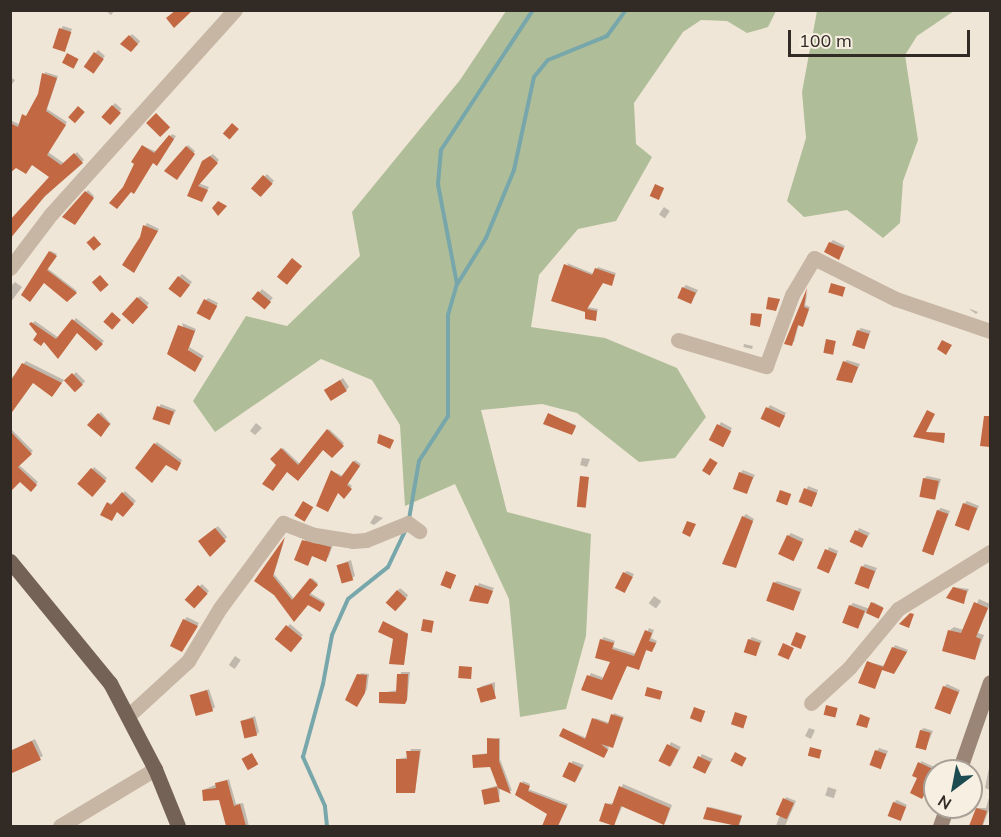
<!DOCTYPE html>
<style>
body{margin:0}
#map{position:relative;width:1001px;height:837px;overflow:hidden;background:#f0e6d7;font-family:Mulish,sans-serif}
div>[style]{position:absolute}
.green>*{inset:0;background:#afbe98}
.shadow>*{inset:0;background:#0003;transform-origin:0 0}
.stream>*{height:4px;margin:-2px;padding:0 2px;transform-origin:2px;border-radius:2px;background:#77a6ab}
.building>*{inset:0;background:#c26943;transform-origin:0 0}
.street>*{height:15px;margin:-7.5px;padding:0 7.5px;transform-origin:7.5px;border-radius:7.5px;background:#c7b6a4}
.secondary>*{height:15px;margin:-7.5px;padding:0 7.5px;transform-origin:7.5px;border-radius:7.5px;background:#9a8576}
.primary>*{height:15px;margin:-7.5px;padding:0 7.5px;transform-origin:7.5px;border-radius:7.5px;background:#746257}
span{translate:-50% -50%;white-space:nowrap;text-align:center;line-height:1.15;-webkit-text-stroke:5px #f8efe3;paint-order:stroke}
.frame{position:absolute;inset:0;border:12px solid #322a25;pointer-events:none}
.north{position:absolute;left:923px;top:759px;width:60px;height:60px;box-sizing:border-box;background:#f8efe3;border:2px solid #a9a097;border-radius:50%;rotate:212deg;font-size:16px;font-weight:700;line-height:24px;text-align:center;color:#322a25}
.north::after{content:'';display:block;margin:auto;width:21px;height:27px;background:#1d4b52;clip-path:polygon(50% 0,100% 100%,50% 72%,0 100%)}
.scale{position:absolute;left:788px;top:30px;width:182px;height:27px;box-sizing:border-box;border:3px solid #322a25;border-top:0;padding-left:8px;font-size:18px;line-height:21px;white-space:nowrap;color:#322a25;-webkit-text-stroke:4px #f8efe3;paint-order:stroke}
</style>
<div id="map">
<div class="green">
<i style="clip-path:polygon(506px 11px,776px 11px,768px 27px,747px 33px,727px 21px,701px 20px,683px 32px,634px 103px,636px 144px,652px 157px,616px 221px,578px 229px,539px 275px,531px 327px,605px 338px,677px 368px,706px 417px,675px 458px,639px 462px,577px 413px,542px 404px,481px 410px,507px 512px,591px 534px,586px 636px,566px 709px,520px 717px,509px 599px,455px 484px,405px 506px,400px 425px,372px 380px,321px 359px,215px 432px,193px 401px,246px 316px,287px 326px,360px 256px,352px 212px,460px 80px)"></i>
<i style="clip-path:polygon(817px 11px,954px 11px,917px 36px,905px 55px,918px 140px,903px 181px,900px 223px,883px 238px,847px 210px,804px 217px,787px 201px,806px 138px,802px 92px)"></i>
</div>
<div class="shadow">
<i style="clip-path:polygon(105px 10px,115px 10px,111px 15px)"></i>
<i style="clip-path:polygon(63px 26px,72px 29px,63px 50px,61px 29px)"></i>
<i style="left:132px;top:34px;width:11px;height:13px;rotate:41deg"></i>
<i style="clip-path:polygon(98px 50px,105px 56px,95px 69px,85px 66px)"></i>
<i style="clip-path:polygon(45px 72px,58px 76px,47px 109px,67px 122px,48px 152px,65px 164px,77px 152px,84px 160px,35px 206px,52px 177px,33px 163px,10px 156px,10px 120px,21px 125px,39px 95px)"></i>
<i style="clip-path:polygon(10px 77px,15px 80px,10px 87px)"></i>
<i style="left:115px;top:103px;width:9px;height:18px;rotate:41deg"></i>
<i style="clip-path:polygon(172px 134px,176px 136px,159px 162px,153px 162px,124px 187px,143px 146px,157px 152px)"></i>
<i style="clip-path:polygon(188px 145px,195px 151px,178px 176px,166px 170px)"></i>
<i style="clip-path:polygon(213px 154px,219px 160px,198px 183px,209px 187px,202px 200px,189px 195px,207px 158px)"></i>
<i style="left:267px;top:174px;width:10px;height:21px;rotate:45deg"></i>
<i style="clip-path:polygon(88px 190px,94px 196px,77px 221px,65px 216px)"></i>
<i style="left:664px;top:207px;width:7px;height:9px;rotate:34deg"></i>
<i style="clip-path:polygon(147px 223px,159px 229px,136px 268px,145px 226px)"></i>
<i style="clip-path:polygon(833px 240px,845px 246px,839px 258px,830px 243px)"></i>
<i style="clip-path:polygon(51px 251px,57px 254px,47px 268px,77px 291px,67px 300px,44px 281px,50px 252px)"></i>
<i style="clip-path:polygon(567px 263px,594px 274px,598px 267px,616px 273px,611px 284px,603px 282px,587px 307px,598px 309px,595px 320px,587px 311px)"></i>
<i style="clip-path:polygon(182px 274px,192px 282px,182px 295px,179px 277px)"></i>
<i style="clip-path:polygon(15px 282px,22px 287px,10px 303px,10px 287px)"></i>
<i style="clip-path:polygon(686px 285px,698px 290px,691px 303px,683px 288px)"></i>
<i style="left:262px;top:289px;width:14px;height:12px;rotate:39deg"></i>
<i style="clip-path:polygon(808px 291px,805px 305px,810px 307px,804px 323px,799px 324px,794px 342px,787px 343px)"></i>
<i style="clip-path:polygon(140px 296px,149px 303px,136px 320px,138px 298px)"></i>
<i style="clip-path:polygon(208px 298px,218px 303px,212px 315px,206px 300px)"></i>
<i style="clip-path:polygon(969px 309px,970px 309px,978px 312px,976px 314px)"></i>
<i style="clip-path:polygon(76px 318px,104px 341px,96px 349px,78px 331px,60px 355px,31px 324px,35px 321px,59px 338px)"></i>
<i style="clip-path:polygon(182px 323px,196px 329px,189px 347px,204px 356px,194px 370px)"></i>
<i style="clip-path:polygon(861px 328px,871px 331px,863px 348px,858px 331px)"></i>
<i style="left:744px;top:344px;width:9px;height:3px;rotate:13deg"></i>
<i style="clip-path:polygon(847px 360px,860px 364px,852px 381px,844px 362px)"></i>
<i style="clip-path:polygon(26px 361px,64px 380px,54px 393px,33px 382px,10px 414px,10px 380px)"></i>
<i style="left:76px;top:372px;width:13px;height:13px;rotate:45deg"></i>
<i style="clip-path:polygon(343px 378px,349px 387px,346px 390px,328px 388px)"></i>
<i style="clip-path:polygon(161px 404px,176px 410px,169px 424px,159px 407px)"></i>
<i style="clip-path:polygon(770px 405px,786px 413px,780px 424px,762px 418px)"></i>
<i style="clip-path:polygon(101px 412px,111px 424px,101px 435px,89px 425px)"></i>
<i style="clip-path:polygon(549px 414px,576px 425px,573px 433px)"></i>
<i style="clip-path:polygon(721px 422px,732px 428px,724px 442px,711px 439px)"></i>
<i style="clip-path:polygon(256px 423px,262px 428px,255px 435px,250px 431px)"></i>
<i style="clip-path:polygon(10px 428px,33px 451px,18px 464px,38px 482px,31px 490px,20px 480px,10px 482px)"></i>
<i style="clip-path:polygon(329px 429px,344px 443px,332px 456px,324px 448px,298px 479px,272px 459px,283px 448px,300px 464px)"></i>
<i style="clip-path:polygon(157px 442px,182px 460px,179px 467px,155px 444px)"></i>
<i style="clip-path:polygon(582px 458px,590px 459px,587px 467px,580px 465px)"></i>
<i style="clip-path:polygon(355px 460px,361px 464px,348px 483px,352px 486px,344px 497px,338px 491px,318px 505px,332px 471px,343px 476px)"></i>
<i style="left:94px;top:467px;width:17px;height:23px;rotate:40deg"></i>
<i style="clip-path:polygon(743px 470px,755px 475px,746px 492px,740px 473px)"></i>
<i style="clip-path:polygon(927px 476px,941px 479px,935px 499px,924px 479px)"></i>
<i style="left:808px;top:486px;width:11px;height:17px;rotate:22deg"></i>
<i style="clip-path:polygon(125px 491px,136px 501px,123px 515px,117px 510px,102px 514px,108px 503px,114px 504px)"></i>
<i style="clip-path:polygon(967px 501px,979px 506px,968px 529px,964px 504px)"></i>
<i style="clip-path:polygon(941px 508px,950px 511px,933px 553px,938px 510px)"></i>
<i style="clip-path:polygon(746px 514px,754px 519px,735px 566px,743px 517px)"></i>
<i style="clip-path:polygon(375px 515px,383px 518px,374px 525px,370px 523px)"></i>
<i style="clip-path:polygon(218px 526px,227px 537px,211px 555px,202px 539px)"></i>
<i style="clip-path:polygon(859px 528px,870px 533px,862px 546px,852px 541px)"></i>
<i style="clip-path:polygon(791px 533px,804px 539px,794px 558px,788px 536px)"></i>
<i style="clip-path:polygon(305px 539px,333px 545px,328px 558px,312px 555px,307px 564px)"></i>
<i style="clip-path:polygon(284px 541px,274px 574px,294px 599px,312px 578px,318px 583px,310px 593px,325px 602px,322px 608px,308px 603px,294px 620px,276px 594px,256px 581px)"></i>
<i style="left:829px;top:547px;width:10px;height:22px;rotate:24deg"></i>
<i style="clip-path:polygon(351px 560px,355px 576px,352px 578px,338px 565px)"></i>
<i style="clip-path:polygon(865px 564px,877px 568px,869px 587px,862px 567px)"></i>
<i style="clip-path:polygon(627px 571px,634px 574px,625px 591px,624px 573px)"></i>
<i style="clip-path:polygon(777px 581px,802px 589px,794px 608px,774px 583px)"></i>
<i style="clip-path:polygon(479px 583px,494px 588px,487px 602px,471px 600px)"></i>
<i style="left:202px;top:584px;width:10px;height:22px;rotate:45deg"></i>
<i style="clip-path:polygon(953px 587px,969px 589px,963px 602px,948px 597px)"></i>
<i style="left:400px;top:588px;width:11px;height:19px;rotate:41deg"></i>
<i style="left:654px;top:596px;width:9px;height:9px;rotate:36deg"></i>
<i style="clip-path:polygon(979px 599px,990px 604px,978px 633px,984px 635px,975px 659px,950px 630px,954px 627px,964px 630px)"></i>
<i style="clip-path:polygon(873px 602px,883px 607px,879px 615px,866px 611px,858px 628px,850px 606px,853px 603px,870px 609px)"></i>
<i style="clip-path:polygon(187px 617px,199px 623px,184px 647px,184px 620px)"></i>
<i style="clip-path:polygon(384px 622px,408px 633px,404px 664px,394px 638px)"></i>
<i style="left:290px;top:624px;width:17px;height:19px;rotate:40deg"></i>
<i style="clip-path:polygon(649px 628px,654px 630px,651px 638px,657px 641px,654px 648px,647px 649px,639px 668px,628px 664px,611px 698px,583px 689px,591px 673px,604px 678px,612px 661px,601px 640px,604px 637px,615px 641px,613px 647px,636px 654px)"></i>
<i style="clip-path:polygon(752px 637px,762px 641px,755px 655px,749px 640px)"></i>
<i style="clip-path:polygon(895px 645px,908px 650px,896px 670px,883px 668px,875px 687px,868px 662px,885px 666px)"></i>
<i style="left:235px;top:656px;width:7px;height:11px;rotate:34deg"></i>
<i style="clip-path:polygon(401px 672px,410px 672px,407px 700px,380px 693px,398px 690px)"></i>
<i style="clip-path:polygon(361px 673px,369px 674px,367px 689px,357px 705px)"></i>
<i style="clip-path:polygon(495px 682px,495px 697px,479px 688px,482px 686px)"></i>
<i style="clip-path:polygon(947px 684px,960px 690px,950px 712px,944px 687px)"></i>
<i style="clip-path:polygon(209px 689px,215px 707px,212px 710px,192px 696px)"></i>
<i style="clip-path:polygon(614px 713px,624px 717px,614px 745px,604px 743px,609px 748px,604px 756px,564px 729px,587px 738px,595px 718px,610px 723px)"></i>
<i style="clip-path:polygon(255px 716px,259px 732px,256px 735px,241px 721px)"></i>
<i style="clip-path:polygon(809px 728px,815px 730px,811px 739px,805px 736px)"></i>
<i style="clip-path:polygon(924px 728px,933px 731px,925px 750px,921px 730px)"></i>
<i style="clip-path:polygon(500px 738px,500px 759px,512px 791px,500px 787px,499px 800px,482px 790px,499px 785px,491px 766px,474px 755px,488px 753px,488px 739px)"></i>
<i style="clip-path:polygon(35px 739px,43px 756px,13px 771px,10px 751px)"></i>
<i style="left:671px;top:742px;width:11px;height:21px;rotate:27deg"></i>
<i style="clip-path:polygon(879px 748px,888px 751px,881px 767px,877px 751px)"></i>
<i style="clip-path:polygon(411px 749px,421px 749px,415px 792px,398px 759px,408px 757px)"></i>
<i style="clip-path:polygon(702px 754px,713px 759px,707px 770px,694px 767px)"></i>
<i style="clip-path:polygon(573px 761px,584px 765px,576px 781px,571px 763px)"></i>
<i style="clip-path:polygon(921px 761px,939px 769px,923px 795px,919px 777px)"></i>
<i style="clip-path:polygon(990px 763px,990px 790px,985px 788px)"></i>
<i style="clip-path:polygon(229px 779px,236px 804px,243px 803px,249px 826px,228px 826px,220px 798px,203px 790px)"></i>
<i style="clip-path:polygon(523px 781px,530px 784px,528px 789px,568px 804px,558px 826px,544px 826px,549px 813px,516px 795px)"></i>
<i style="clip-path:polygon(623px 784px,672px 805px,666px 821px,663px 824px,623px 805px,614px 825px,606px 804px,614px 803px)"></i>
<i style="left:828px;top:787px;width:9px;height:9px;rotate:18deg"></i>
<i style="clip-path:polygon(990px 794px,990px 807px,983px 825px,971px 825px,977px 808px,986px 808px)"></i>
<i style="clip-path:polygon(786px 797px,796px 801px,785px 826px,776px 826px)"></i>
<i style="clip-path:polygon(897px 800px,907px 805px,899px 820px,894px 802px)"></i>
<i style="left:710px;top:807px;width:33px;height:12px;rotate:14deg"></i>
</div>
<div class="stream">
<i style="left:458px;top:283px;width:53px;rotate:-58.1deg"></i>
<i style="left:486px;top:238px;width:74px;rotate:-67.6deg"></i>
<i style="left:514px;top:170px;width:95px;rotate:-77.9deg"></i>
<i style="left:534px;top:77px;width:22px;rotate:-51deg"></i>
<i style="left:548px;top:60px;width:64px;rotate:-22.1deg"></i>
<i style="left:607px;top:36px;width:32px;rotate:-54deg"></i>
<i style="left:409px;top:519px;width:59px;rotate:-80.2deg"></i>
<i style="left:419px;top:461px;width:54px;rotate:-57.2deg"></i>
<i style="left:448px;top:416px;width:101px;rotate:-90deg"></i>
<i style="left:448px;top:315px;width:32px;rotate:-74deg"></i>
<i style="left:457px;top:284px;width:102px;rotate:-100.8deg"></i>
<i style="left:438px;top:184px;width:34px;rotate:-85deg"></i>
<i style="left:441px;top:150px;width:168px;rotate:-56.7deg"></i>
<i style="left:327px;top:826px;width:20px;rotate:-96deg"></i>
<i style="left:325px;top:806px;width:54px;rotate:-114.2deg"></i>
<i style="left:303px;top:757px;width:76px;rotate:-74.7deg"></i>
<i style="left:323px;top:684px;width:50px;rotate:-79.6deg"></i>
<i style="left:332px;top:635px;width:39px;rotate:-66deg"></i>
<i style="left:348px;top:599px;width:51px;rotate:-38.7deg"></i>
<i style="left:388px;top:567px;width:42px;rotate:-64.7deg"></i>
</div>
<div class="building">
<i style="clip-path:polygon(176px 10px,193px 10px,174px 28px,166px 18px)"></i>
<i style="left:59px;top:28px;width:13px;height:21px;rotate:18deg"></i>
<i style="clip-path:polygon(129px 35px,138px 44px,131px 52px,120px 44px)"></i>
<i style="left:94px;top:52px;width:12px;height:18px;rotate:35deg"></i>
<i style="left:67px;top:53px;width:13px;height:11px;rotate:27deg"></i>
<i style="clip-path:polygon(42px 73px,57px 78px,46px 111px,66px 125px,47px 155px,61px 165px,74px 153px,83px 163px,45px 196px,10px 239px,10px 220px,49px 177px,32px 165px,26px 174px,16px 168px,10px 173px,10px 123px,18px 127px,22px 114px,26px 116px,38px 94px)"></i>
<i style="left:112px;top:105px;width:12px;height:16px;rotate:42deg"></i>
<i style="left:78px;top:106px;width:9px;height:15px;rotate:41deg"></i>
<i style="left:156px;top:113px;width:20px;height:14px;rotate:45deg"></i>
<i style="left:232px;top:123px;width:9px;height:14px;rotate:41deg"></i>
<i style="clip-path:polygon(169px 135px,174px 139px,157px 166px,153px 163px,134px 194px,131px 192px,117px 209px,109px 203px,123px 187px,134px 164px,131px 162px,142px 145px,154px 153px)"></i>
<i style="clip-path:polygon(186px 146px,195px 154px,177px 180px,164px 171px)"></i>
<i style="clip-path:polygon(210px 156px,218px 163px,198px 186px,208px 190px,202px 202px,187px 196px,202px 161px)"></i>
<i style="left:263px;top:175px;width:13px;height:18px;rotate:42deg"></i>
<i style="left:655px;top:184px;width:10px;height:13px;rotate:24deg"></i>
<i style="clip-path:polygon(85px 191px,94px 198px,75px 225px,62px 217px)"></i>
<i style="clip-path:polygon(218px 201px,227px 206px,218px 216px,212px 208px)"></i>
<i style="clip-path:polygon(143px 225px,158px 231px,134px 273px,122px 265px,140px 237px)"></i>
<i style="left:94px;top:236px;width:11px;height:10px;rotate:49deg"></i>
<i style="clip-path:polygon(829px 242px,844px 248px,839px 260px,824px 252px)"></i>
<i style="clip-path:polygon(49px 251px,57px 256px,47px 270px,77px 293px,67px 302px,44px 283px,30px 302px,21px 295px)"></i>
<i style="left:292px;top:258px;width:13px;height:24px;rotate:39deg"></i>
<i style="clip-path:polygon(564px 264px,592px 275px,595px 268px,615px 275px,612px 286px,603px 283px,587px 309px,597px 311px,596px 321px,585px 319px,585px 312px,551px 301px)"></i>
<i style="left:100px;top:275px;width:13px;height:11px;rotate:48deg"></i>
<i style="left:178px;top:276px;width:15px;height:16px;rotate:37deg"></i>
<i style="left:831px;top:283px;width:15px;height:10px;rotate:16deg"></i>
<i style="left:682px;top:287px;width:15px;height:12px;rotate:23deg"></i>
<i style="clip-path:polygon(807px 288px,804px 307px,809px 309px,803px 327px,798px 325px,792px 346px,784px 344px)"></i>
<i style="left:258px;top:291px;width:17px;height:10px;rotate:40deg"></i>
<i style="left:137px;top:297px;width:15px;height:23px;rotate:42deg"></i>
<i style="clip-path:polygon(768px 297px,780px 299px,776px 311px,766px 309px)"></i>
<i style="left:204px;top:299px;width:15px;height:16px;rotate:28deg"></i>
<i style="left:112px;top:312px;width:12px;height:13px;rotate:42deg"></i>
<i style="clip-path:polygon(751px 313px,762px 314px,760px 327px,750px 325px)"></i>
<i style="clip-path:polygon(72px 319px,103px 344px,96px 351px,77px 333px,58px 359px,44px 342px,41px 346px,33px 340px,37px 334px,29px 324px,31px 322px,56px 339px)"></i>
<i style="clip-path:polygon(178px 325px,195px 331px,188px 350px,202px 359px,195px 372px,167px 354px)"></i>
<i style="left:857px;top:330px;width:13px;height:16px;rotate:18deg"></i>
<i style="left:826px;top:339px;width:10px;height:14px;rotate:11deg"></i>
<i style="clip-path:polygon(942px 340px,952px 345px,946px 355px,937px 349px)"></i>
<i style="clip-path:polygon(843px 361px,858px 367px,852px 383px,836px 380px)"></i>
<i style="clip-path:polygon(22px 363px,62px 383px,52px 397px,33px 383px,10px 415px,10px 382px)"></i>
<i style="left:72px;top:373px;width:16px;height:11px;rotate:47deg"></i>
<i style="left:340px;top:380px;width:13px;height:19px;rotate:58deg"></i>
<i style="left:157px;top:406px;width:18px;height:14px;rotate:19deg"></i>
<i style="left:766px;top:407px;width:21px;height:13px;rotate:25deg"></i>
<i style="clip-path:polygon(927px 410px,935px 414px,926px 432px,945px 433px,944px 443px,913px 437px)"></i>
<i style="clip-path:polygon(98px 413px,110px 424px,101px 437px,87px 425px)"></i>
<i style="clip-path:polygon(548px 413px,576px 426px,572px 435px,543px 424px)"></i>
<i style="clip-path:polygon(984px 416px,990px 416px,990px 447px,980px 446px)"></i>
<i style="left:717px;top:424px;width:16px;height:18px;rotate:27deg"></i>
<i style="clip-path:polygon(327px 429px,344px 446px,332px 458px,323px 450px,298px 481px,287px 472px,273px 491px,262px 484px,276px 465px,270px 459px,281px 448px,298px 465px)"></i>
<i style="clip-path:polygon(10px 431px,32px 454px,18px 467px,37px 485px,31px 492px,20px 482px,10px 492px)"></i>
<i style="clip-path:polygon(379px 434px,394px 440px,390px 449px,377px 443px)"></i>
<i style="clip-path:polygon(154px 443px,181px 463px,177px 471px,166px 465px,152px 483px,135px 468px)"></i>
<i style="left:710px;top:458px;width:9px;height:15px;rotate:32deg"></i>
<i style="clip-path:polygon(353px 461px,360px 466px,347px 485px,352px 489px,344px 499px,338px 493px,328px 512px,316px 506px,331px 470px,341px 477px)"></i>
<i style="left:91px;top:468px;width:20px;height:21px;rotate:41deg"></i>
<i style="left:739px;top:472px;width:15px;height:18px;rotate:20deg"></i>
<i style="left:580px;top:476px;width:9px;height:31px;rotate:6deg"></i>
<i style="left:923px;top:478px;width:16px;height:19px;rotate:11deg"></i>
<i style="left:804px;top:488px;width:14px;height:15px;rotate:21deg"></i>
<i style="left:780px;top:490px;width:12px;height:12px;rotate:20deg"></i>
<i style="clip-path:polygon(122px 492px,134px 504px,123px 517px,117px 512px,112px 521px,100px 515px,107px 502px,111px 505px)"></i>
<i style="left:303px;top:501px;width:12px;height:17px;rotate:31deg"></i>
<i style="left:963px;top:503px;width:15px;height:24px;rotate:20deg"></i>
<i style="left:937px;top:510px;width:12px;height:44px;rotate:20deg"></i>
<i style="clip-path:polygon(742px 516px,753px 521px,736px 568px,722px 564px)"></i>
<i style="clip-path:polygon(687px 521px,696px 524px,690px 537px,682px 533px)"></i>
<i style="clip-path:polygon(215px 528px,226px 541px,210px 557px,198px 541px)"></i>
<i style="left:855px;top:530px;width:14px;height:13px;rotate:25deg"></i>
<i style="left:787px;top:535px;width:17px;height:21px;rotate:25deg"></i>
<i style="clip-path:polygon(285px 537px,273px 576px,292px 600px,310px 578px,318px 585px,309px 595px,325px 604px,320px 612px,308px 605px,294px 622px,274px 595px,254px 581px)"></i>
<i style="clip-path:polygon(302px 540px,331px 547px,326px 562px,312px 556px,308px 566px,294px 560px)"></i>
<i style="left:825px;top:549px;width:13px;height:21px;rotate:23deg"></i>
<i style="left:348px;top:562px;width:19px;height:12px;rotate:74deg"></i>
<i style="left:861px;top:566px;width:15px;height:19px;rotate:20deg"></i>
<i style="left:446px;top:571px;width:11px;height:15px;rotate:22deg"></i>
<i style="left:623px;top:572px;width:11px;height:18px;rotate:27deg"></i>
<i style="left:773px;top:582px;width:29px;height:20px;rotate:20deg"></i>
<i style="left:198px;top:585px;width:13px;height:20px;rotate:42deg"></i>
<i style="clip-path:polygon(475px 585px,493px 591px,488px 604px,469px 601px)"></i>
<i style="clip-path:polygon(953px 587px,967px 591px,964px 604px,946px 598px)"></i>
<i style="left:397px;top:590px;width:13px;height:17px;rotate:42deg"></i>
<i style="left:871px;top:602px;width:14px;height:12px;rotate:25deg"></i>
<i style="clip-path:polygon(974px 602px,988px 608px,976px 637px,981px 639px,975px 660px,942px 651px,948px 630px,961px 633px)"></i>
<i style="left:849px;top:605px;width:17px;height:19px;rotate:21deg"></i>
<i style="clip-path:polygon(910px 613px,914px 614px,909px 628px,899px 624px)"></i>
<i style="clip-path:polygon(183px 619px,198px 626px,182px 652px,170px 646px)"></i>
<i style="left:423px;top:619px;width:11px;height:12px;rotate:10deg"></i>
<i style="clip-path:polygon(383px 621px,408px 634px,404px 665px,389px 664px,393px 639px,378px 632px)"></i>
<i style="left:286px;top:625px;width:21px;height:18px;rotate:39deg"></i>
<i style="clip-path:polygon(645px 630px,652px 633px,649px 641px,656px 643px,652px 652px,646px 650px,639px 670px,627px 666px,612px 700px,581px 690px,587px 675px,602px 680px,610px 662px,595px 658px,600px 639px,614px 643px,612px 649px,634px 656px)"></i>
<i style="left:796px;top:632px;width:11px;height:14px;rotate:22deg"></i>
<i style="left:748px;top:639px;width:13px;height:14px;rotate:18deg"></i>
<i style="left:783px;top:643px;width:12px;height:13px;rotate:24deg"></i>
<i style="clip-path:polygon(892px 647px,907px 652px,894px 674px,882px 670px,875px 689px,858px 683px,867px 661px,883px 667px)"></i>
<i style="left:459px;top:666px;width:13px;height:12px;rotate:4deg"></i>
<i style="clip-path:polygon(357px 674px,367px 675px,365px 693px,357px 707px,345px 700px)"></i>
<i style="clip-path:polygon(397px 674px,408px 674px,407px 700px,405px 704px,379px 703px,379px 692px,396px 692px)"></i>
<i style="left:492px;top:684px;width:15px;height:16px;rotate:74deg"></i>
<i style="left:943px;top:686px;width:17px;height:24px;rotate:21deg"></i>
<i style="left:647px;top:687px;width:16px;height:9px;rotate:15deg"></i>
<i style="left:207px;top:690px;width:22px;height:18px;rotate:74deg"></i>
<i style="left:826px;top:705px;width:12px;height:10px;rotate:14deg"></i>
<i style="left:694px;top:707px;width:12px;height:12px;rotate:20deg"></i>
<i style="left:735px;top:712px;width:13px;height:13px;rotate:18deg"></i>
<i style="clip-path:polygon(611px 714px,623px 718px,613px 748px,601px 744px,608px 750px,604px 758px,559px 736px,563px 728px,585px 739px,592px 718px,608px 724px)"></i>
<i style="clip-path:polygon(860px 714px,870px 718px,867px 728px,856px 725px)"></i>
<i style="left:253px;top:718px;width:18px;height:13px;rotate:77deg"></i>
<i style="left:920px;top:730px;width:11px;height:18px;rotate:15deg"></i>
<i style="clip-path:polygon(487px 738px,499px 739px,499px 761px,511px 794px,498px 788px,490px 767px,473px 768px,472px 755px,487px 754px)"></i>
<i style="clip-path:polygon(32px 741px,41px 760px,10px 774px,10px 751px)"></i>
<i style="left:667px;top:744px;width:13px;height:19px;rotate:27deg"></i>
<i style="left:810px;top:747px;width:12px;height:9px;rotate:14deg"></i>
<i style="left:875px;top:750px;width:12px;height:16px;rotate:20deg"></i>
<i style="clip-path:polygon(406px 751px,420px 751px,415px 793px,396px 793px,396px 759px,407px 759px)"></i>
<i style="left:735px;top:752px;width:13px;height:10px;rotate:27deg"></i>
<i style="left:252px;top:753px;width:13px;height:12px;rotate:61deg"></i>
<i style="left:698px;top:756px;width:14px;height:13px;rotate:25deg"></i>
<i style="left:569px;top:762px;width:14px;height:16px;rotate:25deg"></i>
<i style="clip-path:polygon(918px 762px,937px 771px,922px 799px,910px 793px,917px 778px,912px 776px)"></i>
<i style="clip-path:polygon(227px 780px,234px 806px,240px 804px,246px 826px,226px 826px,219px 800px,203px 801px,202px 790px,216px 788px,215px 783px)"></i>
<i style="clip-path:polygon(520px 782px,530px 786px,528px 791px,567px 806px,558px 826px,542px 826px,547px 814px,515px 795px)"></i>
<i style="clip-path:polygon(619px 786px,670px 808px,664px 825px,621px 806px,614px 826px,599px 821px,605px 803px,612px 805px)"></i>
<i style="left:497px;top:787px;width:15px;height:16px;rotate:79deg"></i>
<i style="left:783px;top:798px;width:12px;height:18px;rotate:24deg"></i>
<i style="left:893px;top:802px;width:14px;height:15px;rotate:21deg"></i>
<i style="clip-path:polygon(707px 807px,742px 816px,738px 826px,703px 819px)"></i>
<i style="clip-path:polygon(976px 808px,987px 811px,982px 826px,969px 826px)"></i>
</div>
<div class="street">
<i style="left:10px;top:268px;width:68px;rotate:-52.8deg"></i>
<i style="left:51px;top:214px;width:275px;rotate:-48deg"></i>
<i style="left:678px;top:340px;width:92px;rotate:16.5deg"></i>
<i style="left:766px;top:366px;width:76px;rotate:-69.9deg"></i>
<i style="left:792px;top:295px;width:43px;rotate:-59.3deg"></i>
<i style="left:814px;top:258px;width:92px;rotate:26.6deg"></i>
<i style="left:896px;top:299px;width:99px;rotate:18.8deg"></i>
<i style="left:811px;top:703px;width:52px;rotate:-42.6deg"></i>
<i style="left:849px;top:668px;width:77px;rotate:-50.3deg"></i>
<i style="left:898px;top:609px;width:108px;rotate:-31.8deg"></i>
<i style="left:129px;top:715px;width:80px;rotate:-42.5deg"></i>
<i style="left:188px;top:661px;width:62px;rotate:-58.9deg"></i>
<i style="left:220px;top:608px;width:106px;rotate:-53.5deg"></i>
<i style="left:283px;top:523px;width:34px;rotate:21deg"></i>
<i style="left:315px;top:535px;width:38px;rotate:9deg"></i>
<i style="left:353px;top:541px;width:13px;rotate:-4deg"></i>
<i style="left:366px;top:540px;width:45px;rotate:-22deg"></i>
<i style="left:408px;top:523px;width:14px;rotate:36deg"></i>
<i style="left:60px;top:826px;width:111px;rotate:-31deg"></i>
</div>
<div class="secondary">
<i style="left:959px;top:771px;width:94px;rotate:-70.8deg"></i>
<i style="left:940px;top:826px;width:20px;rotate:-70deg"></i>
</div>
<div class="primary">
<i style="left:10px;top:561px;width:158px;rotate:50.7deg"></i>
<i style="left:110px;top:683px;width:97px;rotate:62.4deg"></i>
<i style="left:155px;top:769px;width:61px;rotate:68deg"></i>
</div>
<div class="frame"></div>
<div class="north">N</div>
<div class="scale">100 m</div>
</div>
